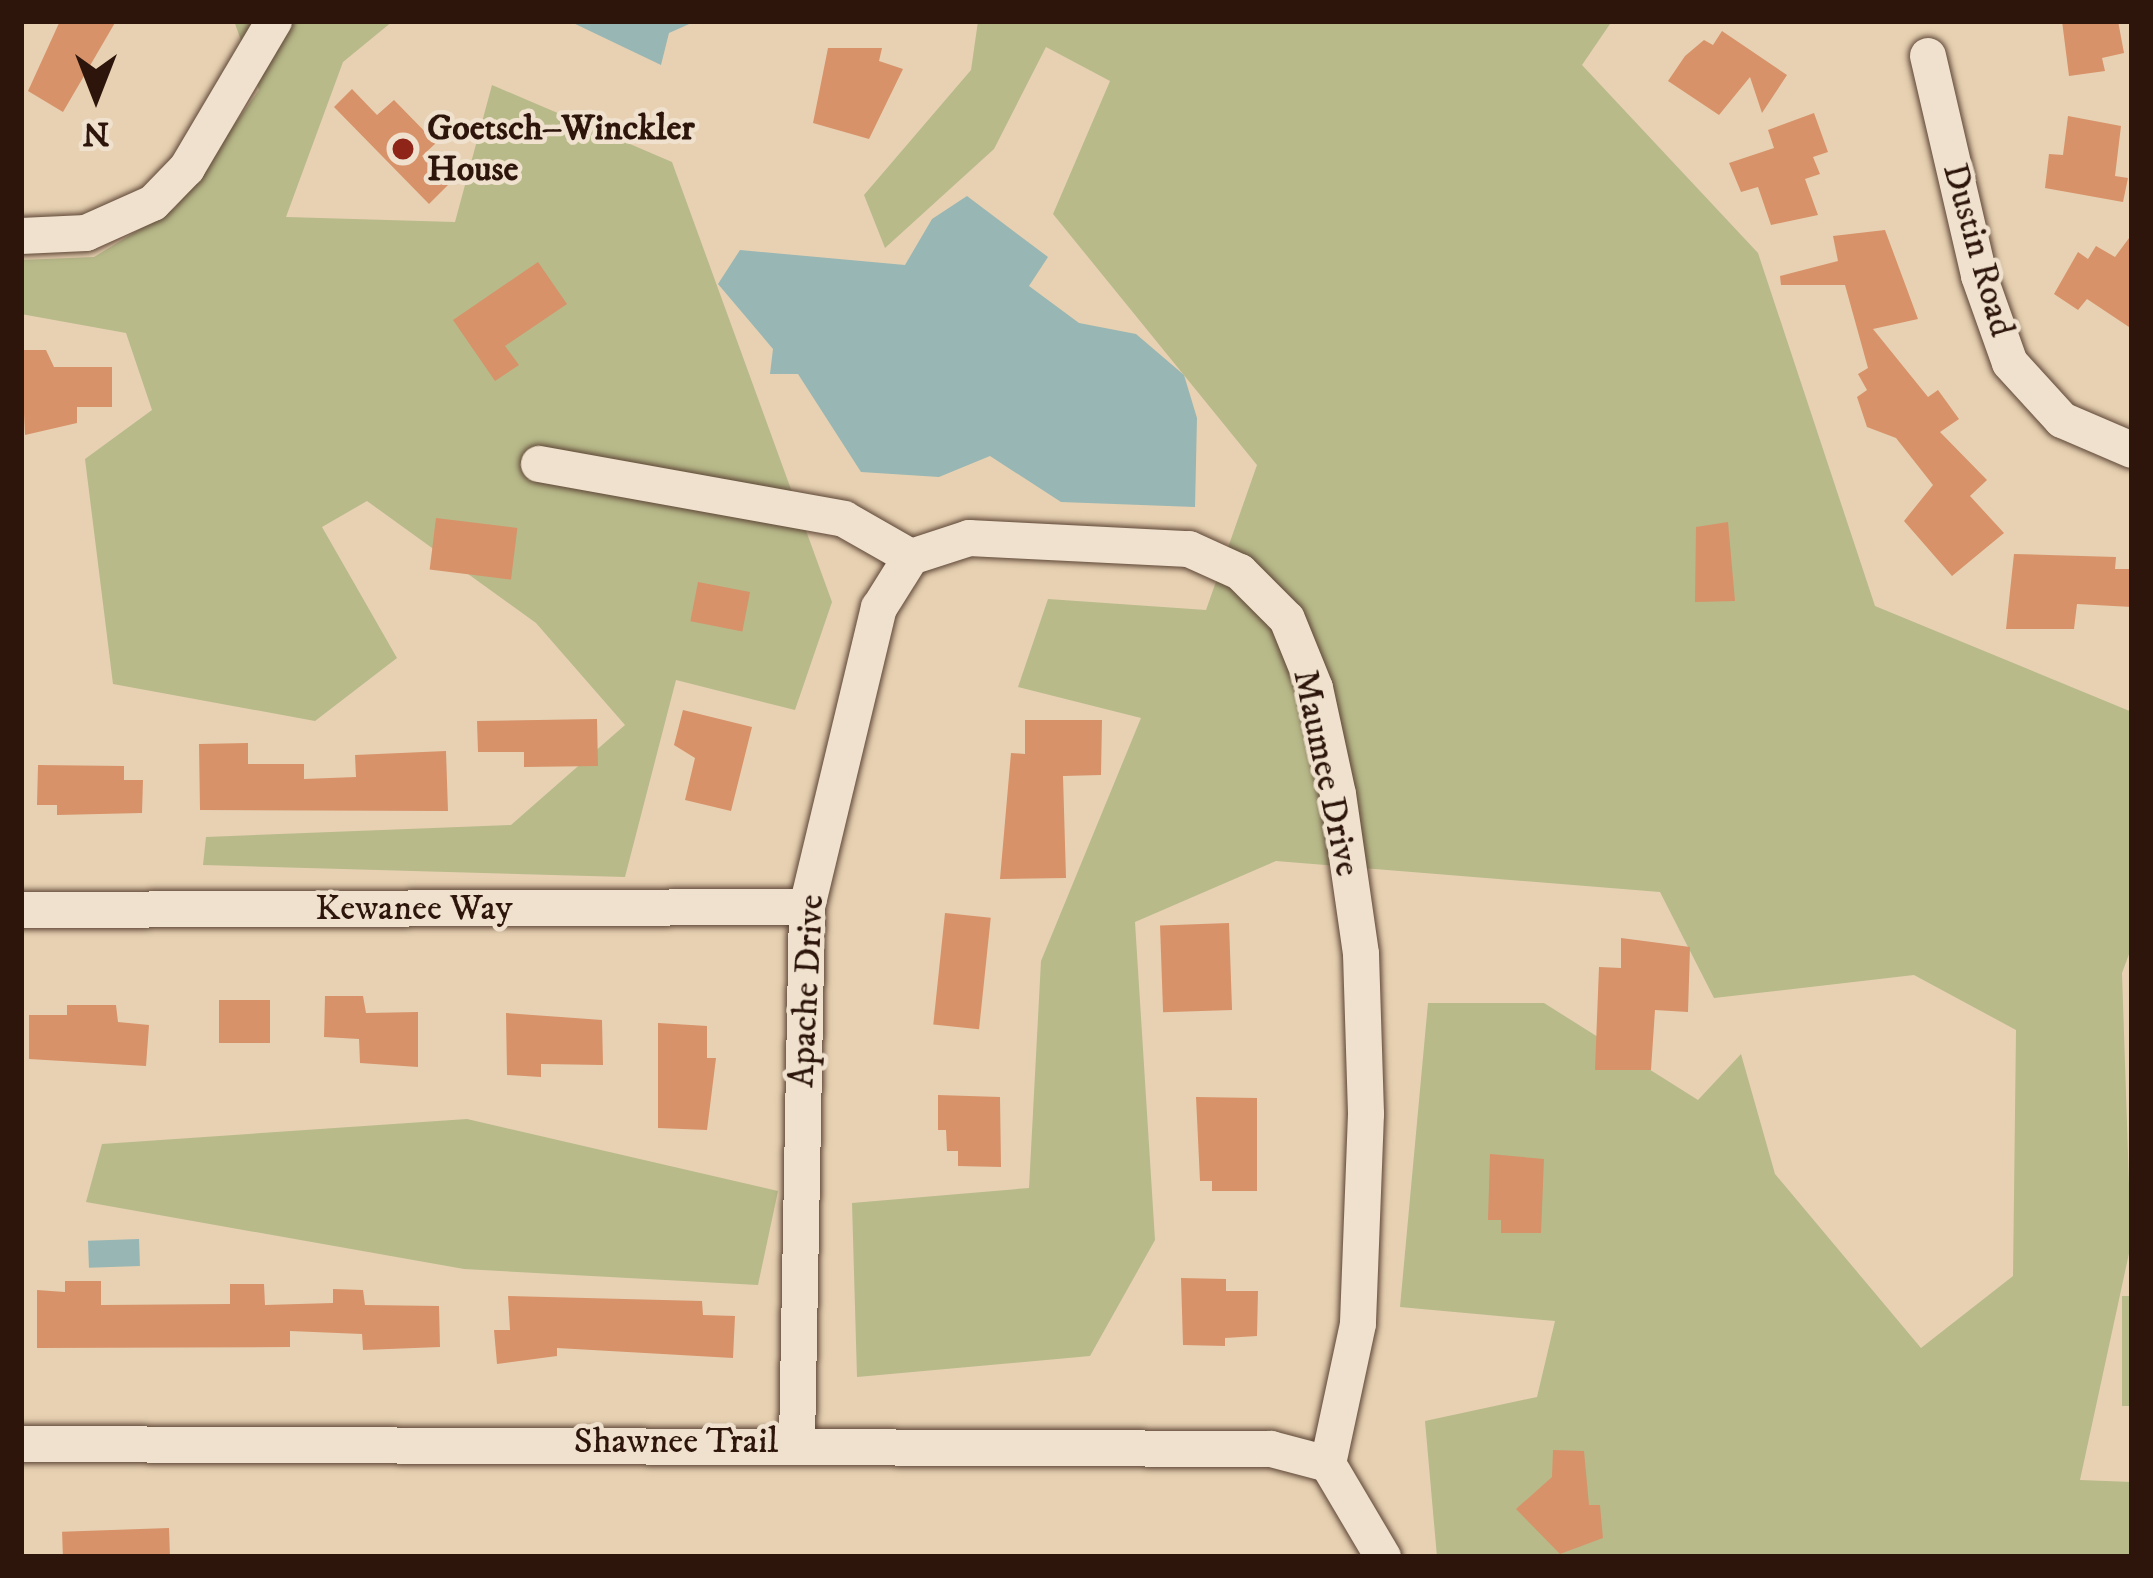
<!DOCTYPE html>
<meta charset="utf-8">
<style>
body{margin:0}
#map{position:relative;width:2153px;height:1578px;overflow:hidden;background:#e7d1b2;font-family:"IM FELL DW Pica",serif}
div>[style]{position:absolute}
.green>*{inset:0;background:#b8ba8a;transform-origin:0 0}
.water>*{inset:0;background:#98b6b3;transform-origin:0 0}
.building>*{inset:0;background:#d79269;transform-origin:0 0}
.roads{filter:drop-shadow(0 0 3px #5c4435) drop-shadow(0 0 3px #5c4435)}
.street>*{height:36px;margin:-18px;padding:0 18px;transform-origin:18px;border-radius:18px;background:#efe1cd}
.dots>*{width:33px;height:33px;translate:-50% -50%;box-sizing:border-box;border:6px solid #efe1cd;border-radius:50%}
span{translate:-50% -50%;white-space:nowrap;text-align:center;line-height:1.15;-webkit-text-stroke:9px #efe1cd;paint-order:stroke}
.poi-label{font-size:36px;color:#2d150b;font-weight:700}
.left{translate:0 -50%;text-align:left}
.street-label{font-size:36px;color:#2d150b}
.frame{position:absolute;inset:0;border:24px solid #2d150b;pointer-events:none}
.north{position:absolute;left:36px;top:36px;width:120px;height:120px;-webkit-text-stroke:9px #efe1cd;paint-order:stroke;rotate:180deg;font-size:33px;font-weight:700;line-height:48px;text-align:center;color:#2d150b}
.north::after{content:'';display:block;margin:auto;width:42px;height:54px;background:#2d150b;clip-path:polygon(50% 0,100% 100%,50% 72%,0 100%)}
</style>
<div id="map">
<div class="green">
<i style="clip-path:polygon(234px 21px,393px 21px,343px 62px,286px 217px,455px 222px,492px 85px,672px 162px,832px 602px,795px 710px,676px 680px,625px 877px,203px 865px,206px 837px,511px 825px,625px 725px,536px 623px,367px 501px,322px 527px,397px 658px,315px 721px,113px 684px,85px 459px,152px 410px,126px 333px,21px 314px,21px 260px,94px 257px,175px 208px,259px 90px)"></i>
<i style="clip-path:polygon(978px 21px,1612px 21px,1582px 65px,1758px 253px,1875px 606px,2132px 712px,2132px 946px,2122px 973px,2131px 1244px,2080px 1480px,2132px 1482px,2132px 1557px,1437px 1557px,1425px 1421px,1537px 1397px,1555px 1321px,1400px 1307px,1428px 1003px,1544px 1003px,1698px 1100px,1741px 1054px,1775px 1174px,1921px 1348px,2013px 1276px,2016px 1030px,1914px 975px,1714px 998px,1660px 892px,1276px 861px,1135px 922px,1155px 1240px,1090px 1356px,857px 1377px,852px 1203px,1029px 1188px,1041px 961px,1141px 718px,1018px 687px,1048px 599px,1206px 610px,1257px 465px,1053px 214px,1110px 81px,1046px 47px,994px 149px,885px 248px,864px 195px,971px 70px)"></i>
<i style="clip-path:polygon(467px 1119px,778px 1191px,758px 1285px,464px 1269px,86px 1202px,102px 1144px)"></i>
<i style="left:2122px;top:1296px;width:10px;height:110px"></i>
</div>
<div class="water">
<i style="clip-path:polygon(569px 21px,696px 21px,669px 33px,661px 65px)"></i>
<i style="clip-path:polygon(967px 196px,1048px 257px,1029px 286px,1079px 323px,1136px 334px,1184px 375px,1197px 418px,1195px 507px,1061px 502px,990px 456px,939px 477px,861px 472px,798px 374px,770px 374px,773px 349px,718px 284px,740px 250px,905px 265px,932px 219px)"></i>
<i style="left:139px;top:1239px;width:27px;height:51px;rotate:88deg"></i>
</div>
<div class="building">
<i style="clip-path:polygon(60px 21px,116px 21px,63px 112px,28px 91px)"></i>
<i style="clip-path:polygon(2062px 21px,2118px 21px,2124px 53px,2102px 58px,2105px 71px,2069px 76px)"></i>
<i style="clip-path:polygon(1722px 31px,1787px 75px,1762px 113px,1750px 77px,1719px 115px,1668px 81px,1685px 56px,1704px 40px,1713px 45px)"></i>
<i style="clip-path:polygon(828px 48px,882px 48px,879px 61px,903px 69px,869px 139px,813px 123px)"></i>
<i style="clip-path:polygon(352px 89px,377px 115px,394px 100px,436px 143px,422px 156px,449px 184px,429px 204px,334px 107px)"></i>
<i style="clip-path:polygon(1814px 113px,1828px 152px,1813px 157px,1820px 174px,1805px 179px,1818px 215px,1771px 225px,1758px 187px,1741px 192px,1729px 163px,1774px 148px,1768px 130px)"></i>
<i style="clip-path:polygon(2068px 116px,2121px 126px,2115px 176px,2128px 178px,2123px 202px,2045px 188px,2049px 154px,2063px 155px)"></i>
<i style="clip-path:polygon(1885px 230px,1918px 319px,1873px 329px,1928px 397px,1938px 390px,1959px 419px,1940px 432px,1987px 480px,1970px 496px,2004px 533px,1952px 576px,1904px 521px,1933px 485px,1896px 438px,1867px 427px,1857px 397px,1867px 390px,1858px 374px,1868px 368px,1845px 285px,1781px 285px,1780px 276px,1838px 261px,1833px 236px)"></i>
<i style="clip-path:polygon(2132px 234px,2132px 329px,2087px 299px,2078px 310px,2054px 294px,2078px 252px,2088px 259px,2096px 246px,2115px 257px)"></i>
<i style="clip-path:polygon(538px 262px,567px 304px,505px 346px,519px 365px,495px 381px,453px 320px)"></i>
<i style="clip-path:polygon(21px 350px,46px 350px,54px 367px,112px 367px,112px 407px,77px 407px,77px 423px,25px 435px)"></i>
<i style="left:436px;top:518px;width:82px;height:52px;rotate:7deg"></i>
<i style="clip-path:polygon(1728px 522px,1735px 601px,1695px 602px,1696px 527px)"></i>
<i style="clip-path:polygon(2014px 554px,2116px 557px,2115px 569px,2132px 569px,2132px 607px,2077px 604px,2074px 629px,2006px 629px)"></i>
<i style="left:698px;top:582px;width:53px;height:40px;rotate:11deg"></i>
<i style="clip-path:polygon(683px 710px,752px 727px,731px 811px,685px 800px,695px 758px,674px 745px)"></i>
<i style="clip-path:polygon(597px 719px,598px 766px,524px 767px,524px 752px,478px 752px,477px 721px)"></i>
<i style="clip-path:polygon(1025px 720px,1102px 720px,1101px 775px,1063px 776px,1066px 878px,1000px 879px,1011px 753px,1025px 754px)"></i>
<i style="clip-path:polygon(248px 743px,248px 764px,304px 764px,304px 779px,356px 777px,355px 755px,446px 751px,448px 811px,200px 810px,199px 744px)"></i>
<i style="clip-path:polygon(38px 765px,124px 766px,124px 780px,143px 780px,142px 813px,57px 815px,57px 805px,37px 805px)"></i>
<i style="left:945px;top:913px;width:46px;height:112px;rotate:6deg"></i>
<i style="left:1229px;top:923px;width:87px;height:69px;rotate:88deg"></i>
<i style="clip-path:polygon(1621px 938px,1690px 947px,1688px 1012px,1655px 1010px,1651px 1070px,1595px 1070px,1599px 967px,1621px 968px)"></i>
<i style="clip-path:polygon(325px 996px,363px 996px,366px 1013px,418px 1012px,418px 1067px,360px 1063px,359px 1039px,324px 1037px)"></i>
<i style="left:219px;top:1000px;width:51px;height:43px"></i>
<i style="clip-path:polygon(67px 1005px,116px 1005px,118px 1022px,149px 1025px,146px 1066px,29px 1059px,29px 1015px,67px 1015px)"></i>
<i style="clip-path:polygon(506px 1013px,602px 1020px,603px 1065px,541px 1064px,541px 1077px,507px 1075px)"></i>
<i style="clip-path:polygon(658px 1023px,707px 1026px,707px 1058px,716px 1058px,707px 1130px,658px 1128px)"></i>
<i style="clip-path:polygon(938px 1095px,1000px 1097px,1001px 1167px,958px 1166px,958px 1151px,947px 1151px,946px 1130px,938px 1130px)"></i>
<i style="clip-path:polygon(1196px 1097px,1257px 1098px,1257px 1191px,1212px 1191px,1212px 1181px,1200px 1181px)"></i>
<i style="clip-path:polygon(1490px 1154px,1544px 1159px,1541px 1233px,1501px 1233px,1501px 1220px,1488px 1220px)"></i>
<i style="clip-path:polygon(1181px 1278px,1226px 1279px,1226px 1291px,1258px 1291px,1257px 1336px,1225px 1338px,1225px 1346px,1183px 1345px)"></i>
<i style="clip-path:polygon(65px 1281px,101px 1281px,101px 1305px,230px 1304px,230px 1284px,264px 1284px,265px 1305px,333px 1303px,333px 1289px,363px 1290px,365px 1305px,439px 1306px,440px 1347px,363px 1350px,362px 1334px,290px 1331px,290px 1347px,37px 1348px,37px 1290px,65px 1292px)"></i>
<i style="clip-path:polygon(508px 1296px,702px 1301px,703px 1315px,735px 1316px,733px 1358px,557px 1348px,557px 1356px,497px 1364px,494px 1330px,510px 1330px)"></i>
<i style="clip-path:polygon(1553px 1450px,1584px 1451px,1589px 1505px,1600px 1505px,1603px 1538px,1560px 1554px,1516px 1509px,1552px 1477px)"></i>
<i style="left:169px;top:1528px;width:29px;height:107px;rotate:88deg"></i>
</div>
<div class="roads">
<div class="street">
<i style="left:1928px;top:56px;width:226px;rotate:76.9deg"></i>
<i style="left:1979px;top:276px;width:92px;rotate:70.4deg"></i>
<i style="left:2010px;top:363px;width:77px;rotate:47.6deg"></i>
<i style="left:2062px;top:420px;width:76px;rotate:23.2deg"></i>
<i style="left:21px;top:236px;width:65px;rotate:-2.6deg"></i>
<i style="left:86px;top:233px;width:73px;rotate:-24.1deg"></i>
<i style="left:153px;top:203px;width:49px;rotate:-45.8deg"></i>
<i style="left:187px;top:168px;width:171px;rotate:-59.4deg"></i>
<i style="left:539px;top:464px;width:310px;rotate:10.2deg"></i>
<i style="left:844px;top:519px;width:77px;rotate:29.6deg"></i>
<i style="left:911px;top:557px;width:61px;rotate:-18.1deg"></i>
<i style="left:969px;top:538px;width:220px;rotate:2.9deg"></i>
<i style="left:1189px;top:549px;width:56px;rotate:24.3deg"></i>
<i style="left:1240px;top:572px;width:66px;rotate:45deg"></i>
<i style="left:1287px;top:619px;width:74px;rotate:67.9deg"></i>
<i style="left:1315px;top:688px;width:108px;rotate:77.8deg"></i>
<i style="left:1338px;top:794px;width:162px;rotate:81.8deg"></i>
<i style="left:1361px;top:954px;width:160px;rotate:88.2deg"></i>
<i style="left:1366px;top:1114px;width:210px;rotate:92.2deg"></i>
<i style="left:1358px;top:1324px;width:143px;rotate:102.1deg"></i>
<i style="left:1328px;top:1464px;width:108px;rotate:59.4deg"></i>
<i style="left:21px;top:910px;width:786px;rotate:-0.22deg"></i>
<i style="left:797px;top:1442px;width:535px;rotate:-88.93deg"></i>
<i style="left:807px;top:907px;width:308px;rotate:-76.5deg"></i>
<i style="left:879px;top:608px;width:60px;rotate:-57.9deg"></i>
<i style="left:21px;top:1444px;width:1250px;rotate:0.23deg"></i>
<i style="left:1271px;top:1449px;width:59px;rotate:14.7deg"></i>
</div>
</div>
<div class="dots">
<i style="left:403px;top:149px;background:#8f2418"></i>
</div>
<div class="poi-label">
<span class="left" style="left:427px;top:149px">Goetsch–Winckler<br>House</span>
</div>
<div class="street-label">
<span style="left:1978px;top:250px;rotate:74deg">Dustin Road</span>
<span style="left:1326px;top:773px;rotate:78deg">Maumee Drive</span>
<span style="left:414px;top:909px">Kewanee Way</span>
<span style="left:807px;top:991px;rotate:-87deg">Apache Drive</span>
<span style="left:676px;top:1442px">Shawnee Trail</span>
</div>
<div class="frame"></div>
<div class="north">N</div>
</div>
